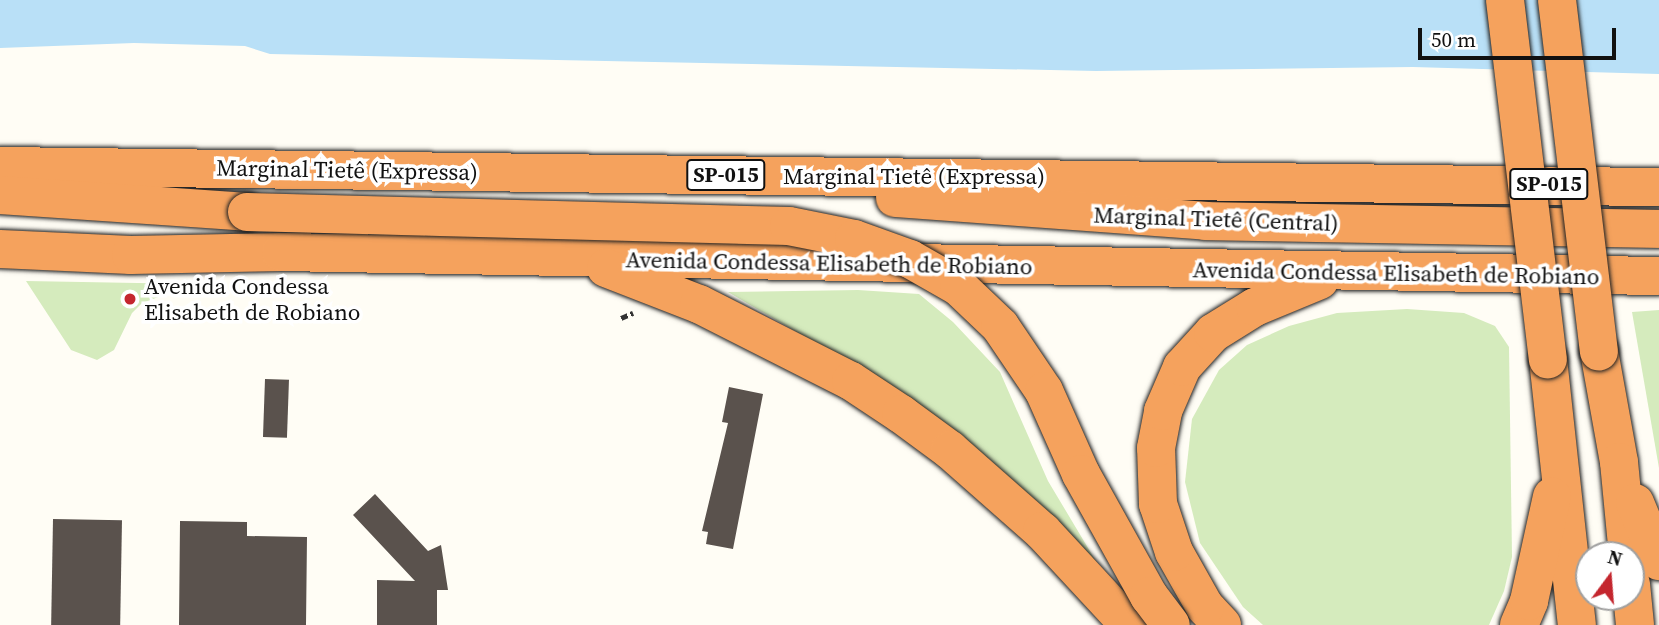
<!DOCTYPE html>
<meta charset="utf-8">
<style>
body{margin:0}
#map{position:relative;width:1659px;height:625px;overflow:hidden;background:#fffdf5;font-family:"Source Serif 4",serif}
div>[style]{position:absolute}
.green>*{inset:0;background:#d5ebbd}
.water>*{inset:0;background:#b9e0f7}
.building>*{inset:0;background:#5a524d;transform-origin:0 0}
.path>*{height:4.5px;margin-top:-2.25px;transform-origin:0;background:repeating-linear-gradient(90deg,#333 0 7px,transparent 0 10.5px)}
.roads{filter:drop-shadow(0 0 2px #222) drop-shadow(0 0 2px #222)}
.highway>*{height:38px;margin:-19px;padding:0 19px;transform-origin:19px;border-radius:19px;background:#f5a25d}
.bridges{filter:drop-shadow(0 0 2px #222) drop-shadow(0 0 2px #222)}
.highway-bridge>*{height:38px;margin:-19px;padding:0 19px;transform-origin:19px;border-radius:19px;background:#f5a25d}
.dots>*{width:19px;height:19px;translate:-50% -50%;box-sizing:border-box;border:4px solid #fff;border-radius:50%}
span{translate:-50% -50%;white-space:nowrap;text-align:center;line-height:1.15;-webkit-text-stroke:7px #fff;paint-order:stroke}
.shield-label span{padding:2px 5px;background:#fff;border:2px solid;border-radius:5px;-webkit-text-stroke-width:0}
.shield-label{font-size:21px;color:#111;font-weight:700}
.street-label{font-size:23px;color:#111}
.poi-label{font-size:23px;color:#111}
.left{translate:0 -50%;text-align:left}
.north{position:absolute;left:1575px;top:541px;width:70px;height:70px;box-sizing:border-box;background:#fff;border:2px solid #a0a0a0;border-radius:50%;rotate:16deg;font-size:19px;font-weight:700;line-height:28px;text-align:center;color:#111}
.north::after{content:'';display:block;margin:auto;width:24px;height:32px;background:#c4262e;clip-path:polygon(50% 0,100% 100%,50% 72%,0 100%)}
.scale{position:absolute;left:1418px;top:28px;width:198px;height:32px;box-sizing:border-box;border:4px solid #111;border-top:0;padding-left:9px;font-size:21px;line-height:24px;white-space:nowrap;color:#111;-webkit-text-stroke:5px #fff;paint-order:stroke}
</style>
<div id="map">
<div class="green">
<i style="clip-path:polygon(26px 281px,194px 284px,142px 303px,132px 313px,114px 350px,97px 360px,71px 350px)"></i>
<i style="clip-path:polygon(858px 290px,919px 294px,953px 322px,1000px 372px,1048px 481px,1103px 573px,893px 388px,728px 292px)"></i>
<i style="clip-path:polygon(1407px 309px,1464px 313px,1495px 326px,1509px 347px,1512px 557px,1504px 591px,1489px 625px,1263px 625px,1243px 607px,1200px 543px,1185px 482px,1192px 419px,1219px 370px,1247px 345px,1289px 326px,1337px 313px)"></i>
<i style="clip-path:polygon(1659px 310px,1659px 468px,1632px 312px)"></i>
</div>
<div class="water">
<i style="clip-path:polygon(0 0,1659px 0,1659px 74px,1413px 67px,1096px 71px,270px 54px,245px 46px,134px 43px,0 48px)"></i>
</div>
<div class="building">
<i style="left:265px;top:379px;width:24px;height:58px;rotate:2deg"></i>
<i style="clip-path:polygon(729px 387px,763px 394px,733px 549px,706px 544px,708px 532px,702px 531px,728px 423px,722px 422px)"></i>
<i style="clip-path:polygon(375px 494px,428px 551px,441px 545px,448px 590px,437px 590px,437px 625px,377px 625px,377px 580px,415px 581px,353px 515px)"></i>
<i style="left:53px;top:519px;width:69px;height:106px;rotate:1deg"></i>
<i style="clip-path:polygon(180px 521px,247px 522px,247px 536px,307px 537px,306px 625px,179px 625px)"></i>
</div>
<div class="path">
<i style="left:621px;top:318px;width:13px;rotate:-23deg"></i>
</div>
<div class="roads">
<div class="highway">
<i style="left:0;top:166px;width:1659px;rotate:0.73deg"></i>
<i style="left:0;top:195px;width:248px;rotate:3.9deg"></i>
<i style="left:895px;top:198px;width:311px;rotate:4.2deg"></i>
<i style="left:1205px;top:221px;width:454px;rotate:1deg"></i>
<i style="left:0;top:249px;width:131px;rotate:2.6deg"></i>
<i style="left:131px;top:255px;width:150px;rotate:-1.1deg"></i>
<i style="left:281px;top:252px;width:1378px;rotate:1deg"></i>
<i style="left:606px;top:268px;width:100px;rotate:21.2deg"></i>
<i style="left:699px;top:304px;width:170px;rotate:26.9deg"></i>
<i style="left:851px;top:381px;width:60px;rotate:33.4deg"></i>
<i style="left:901px;top:414px;width:61px;rotate:36.3deg"></i>
<i style="left:950px;top:450px;width:123px;rotate:41.4deg"></i>
<i style="left:1042px;top:531px;width:128px;rotate:47.2deg"></i>
<i style="left:1599px;top:351px;width:113px;rotate:79.8deg"></i>
<i style="left:1619px;top:462px;width:93px;rotate:84.5deg"></i>
<i style="left:1548px;top:359px;width:268px;rotate:83.8deg"></i>
<i style="left:1635px;top:503px;width:63px;rotate:67.5deg"></i>
<i style="left:1631px;top:584px;width:41px;rotate:84.4deg"></i>
<i style="left:1222px;top:625px;width:25px;rotate:-133deg"></i>
<i style="left:1205px;top:607px;width:63px;rotate:-119.4deg"></i>
<i style="left:1174px;top:552px;width:51px;rotate:-108.4deg"></i>
<i style="left:1158px;top:504px;width:56px;rotate:-92deg"></i>
<i style="left:1156px;top:448px;width:38px;rotate:-79deg"></i>
<i style="left:1163px;top:411px;width:48px;rotate:-66.6deg"></i>
<i style="left:1182px;top:367px;width:46px;rotate:-47.6deg"></i>
<i style="left:1213px;top:333px;width:49px;rotate:-31.8deg"></i>
<i style="left:1255px;top:307px;width:70px;rotate:-22.6deg"></i>
<i style="left:1519px;top:625px;width:26px;rotate:-67deg"></i>
<i style="left:1529px;top:601px;width:107px;rotate:-77.6deg"></i>
</div>
</div>
<div class="bridges">
<div class="highway-bridge">
<i style="left:1505px;top:0;width:362px;rotate:83.2deg"></i>
<i style="left:1557px;top:0;width:354px;rotate:83.2deg"></i>
<i style="left:247px;top:212px;width:542px;rotate:1.48deg"></i>
<i style="left:789px;top:226px;width:66px;rotate:11.3deg"></i>
<i style="left:854px;top:239px;width:59px;rotate:19.7deg"></i>
<i style="left:910px;top:259px;width:56px;rotate:29.7deg"></i>
<i style="left:959px;top:287px;width:57px;rotate:43.6deg"></i>
<i style="left:1000px;top:326px;width:78px;rotate:55.9deg"></i>
<i style="left:1044px;top:391px;width:91px;rotate:66deg"></i>
<i style="left:1081px;top:474px;width:140px;rotate:60.9deg"></i>
<i style="left:1149px;top:596px;width:36px;rotate:53deg"></i>
</div>
</div>
<div class="dots">
<i style="left:130px;top:299px;background:#c4262e"></i>
</div>
<div class="shield-label">
<span style="left:726px;top:175px">SP-015</span>
<span style="left:1549px;top:184px">SP-015</span>
</div>
<div class="street-label">
<span style="left:347px;top:170px;rotate:1deg">Marginal Tietê (Expressa)</span>
<span style="left:914px;top:176px">Marginal Tietê (Expressa)</span>
<span style="left:1216px;top:219px;rotate:2deg">Marginal Tietê (Central)</span>
<span style="left:829px;top:263px;rotate:1deg">Avenida Condessa Elisabeth de Robiano</span>
<span style="left:1396px;top:273px;rotate:1deg">Avenida Condessa Elisabeth de Robiano</span>
</div>
<div class="poi-label">
<span class="left" style="left:144px;top:299px">Avenida Condessa<br>Elisabeth de Robiano</span>
</div>
<div class="north">N</div>
<div class="scale">50 m</div>
</div>
